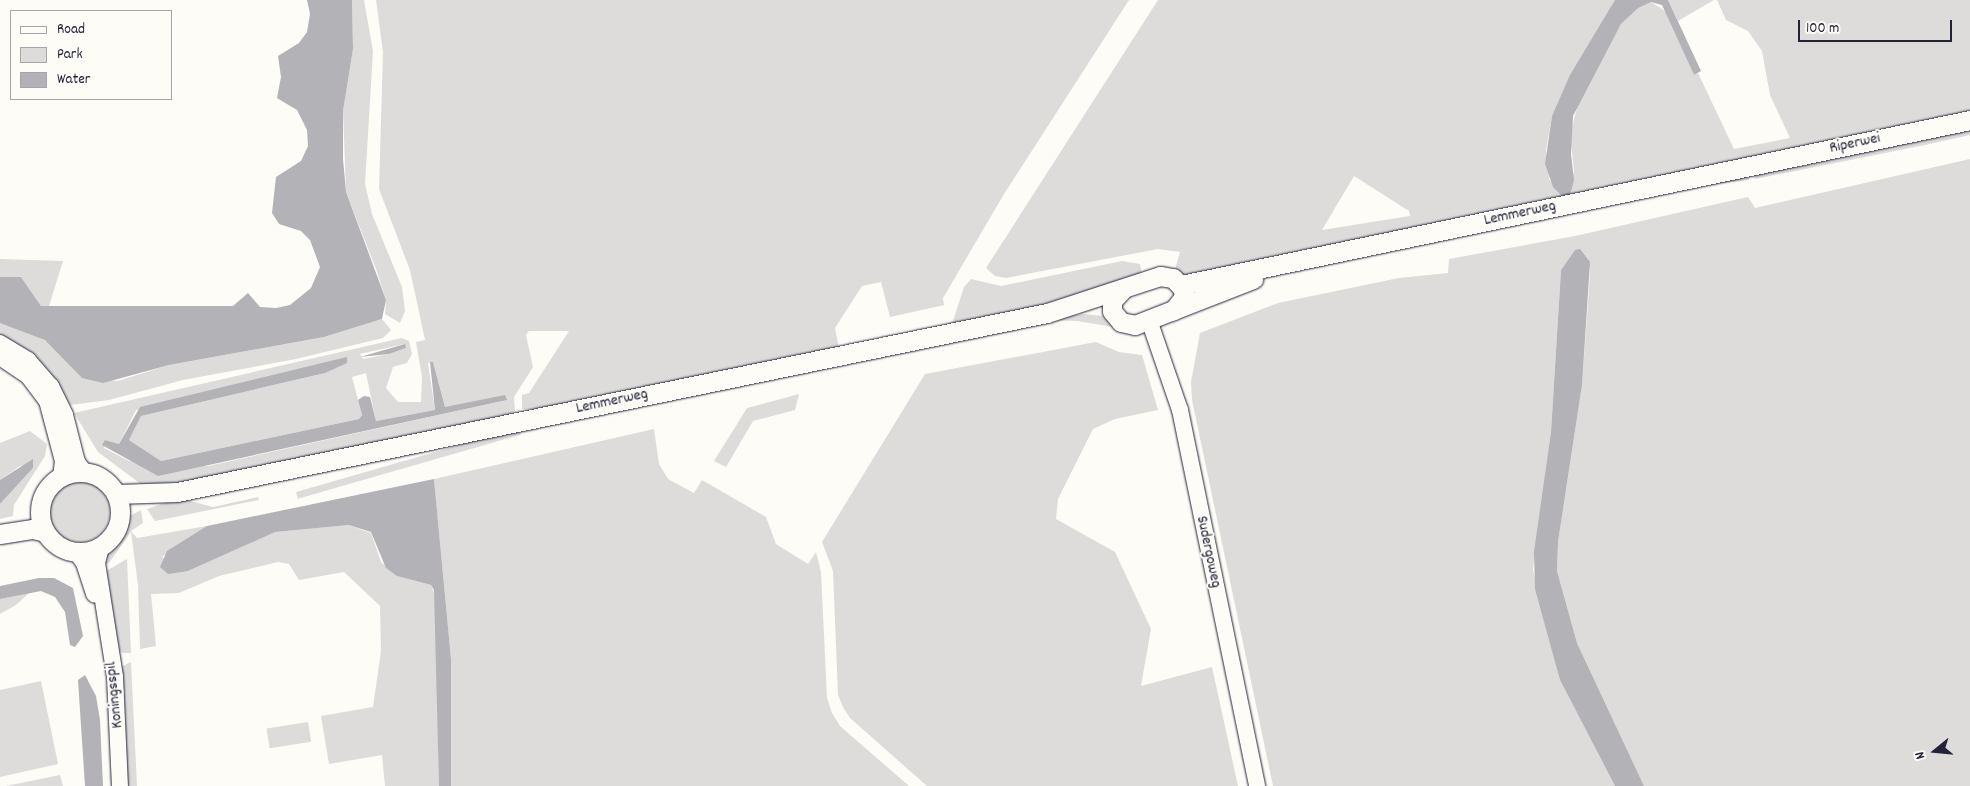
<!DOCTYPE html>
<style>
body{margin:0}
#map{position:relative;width:1970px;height:786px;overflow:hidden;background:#fdfcf7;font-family:Dekko,sans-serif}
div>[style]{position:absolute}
.green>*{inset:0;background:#dddcdb;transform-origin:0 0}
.round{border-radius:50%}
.water>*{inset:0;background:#b2b2b7}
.roads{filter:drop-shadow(0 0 1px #22223b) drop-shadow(0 0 1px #22223b)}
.secondary>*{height:16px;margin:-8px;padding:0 8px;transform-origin:8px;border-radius:8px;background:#fdfcf7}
.primary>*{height:19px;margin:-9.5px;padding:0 9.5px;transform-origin:9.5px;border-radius:9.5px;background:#fdfcf7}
.primary>.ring{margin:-9.5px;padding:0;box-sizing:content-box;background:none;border:19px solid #fdfcf7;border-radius:50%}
span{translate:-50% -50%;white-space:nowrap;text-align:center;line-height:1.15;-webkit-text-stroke:4px #fdfcf7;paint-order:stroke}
.street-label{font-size:16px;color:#22223b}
.legend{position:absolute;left:10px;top:10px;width:162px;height:90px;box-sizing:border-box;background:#fdfcf7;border:1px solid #a5a5ac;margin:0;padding:6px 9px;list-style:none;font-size:15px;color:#22223b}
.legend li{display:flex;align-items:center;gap:10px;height:25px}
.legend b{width:25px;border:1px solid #a5a5ac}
.north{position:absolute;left:1910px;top:726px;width:50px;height:50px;-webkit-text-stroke:4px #fdfcf7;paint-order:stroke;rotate:253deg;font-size:14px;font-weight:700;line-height:20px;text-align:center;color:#22223b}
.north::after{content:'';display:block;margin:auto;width:18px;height:22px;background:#22223b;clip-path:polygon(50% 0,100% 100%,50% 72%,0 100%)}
.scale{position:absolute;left:1798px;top:20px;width:154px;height:22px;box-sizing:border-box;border:2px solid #22223b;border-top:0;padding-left:6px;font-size:15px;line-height:18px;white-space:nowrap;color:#22223b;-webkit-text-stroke:4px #fdfcf7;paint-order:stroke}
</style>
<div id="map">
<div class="green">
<i style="clip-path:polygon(352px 0,364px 0,373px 51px,365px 184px,372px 214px,402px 287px,405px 311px,400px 323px,385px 314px,386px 300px,376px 269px,346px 192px,343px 111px,353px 49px)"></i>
<i style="clip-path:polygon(evenodd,376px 0,1129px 0,1004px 194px,943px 298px,944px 305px,890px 317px,881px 282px,862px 286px,835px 328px,839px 349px,545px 410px,522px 409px,522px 395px,529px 393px,569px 331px,529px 331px,526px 335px,533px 367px,514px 397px,515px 411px,505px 418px,182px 485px,142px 485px,98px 452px,74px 413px,402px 338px,409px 341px,412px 354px,407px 363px,393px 367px,386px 388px,398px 402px,421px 402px,422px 377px,416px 342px,425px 340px,410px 270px,379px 189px,383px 52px,376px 0,404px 344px,406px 348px,389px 354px,363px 359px,360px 354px,404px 344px,376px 0,433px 362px,445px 407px,507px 400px,208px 466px,129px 461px,104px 448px,105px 440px,119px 444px,136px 410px,325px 373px,141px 416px,129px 440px,161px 461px,359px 419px,362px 415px,352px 377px,366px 373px,376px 421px,435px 410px,428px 363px,433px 362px)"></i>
<i style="clip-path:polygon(evenodd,1158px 0,1615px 0,1552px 116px,1546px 150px,1549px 179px,1563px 197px,1200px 280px,1174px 273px,1180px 252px,1158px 249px,1006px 278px,995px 276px,986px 268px,1158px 0,1354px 176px,1409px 211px,1410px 216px,1322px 230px,1354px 176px)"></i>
<i style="clip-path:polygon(1668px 0,1714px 0,1678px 21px)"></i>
<i style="clip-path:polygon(1717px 0,1970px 0,1970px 114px,1570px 195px,1574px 171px,1570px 135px,1579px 100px,1621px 24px,1638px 7px,1651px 2px,1665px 11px,1694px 75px,1698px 73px,1734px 149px,1790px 138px,1770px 95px,1762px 51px,1748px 31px,1726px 20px)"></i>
<i style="clip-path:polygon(1970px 126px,1970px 135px,1925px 145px,1755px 179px,1753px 171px)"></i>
<i style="clip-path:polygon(1970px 159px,1970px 786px,1644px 786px,1577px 643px,1557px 571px,1558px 542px,1582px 385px,1589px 288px,1590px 269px,1575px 250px,1561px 270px,1551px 432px,1533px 570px,1560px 680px,1615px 786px,1273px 786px,1192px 400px,1191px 382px,1200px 333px,1278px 303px,1399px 278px,1448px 273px,1449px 259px,1575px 236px,1748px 197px,1755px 208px)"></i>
<i style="left:1748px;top:172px;width:8px;height:310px;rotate:83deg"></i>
<i style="clip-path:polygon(0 259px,63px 261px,49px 306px,41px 306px,21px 277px,0 277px)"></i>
<i style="clip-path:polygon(1122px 261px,1140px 264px,1142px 275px,1116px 288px,951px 327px,964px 287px,971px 279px,1001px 286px)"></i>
<i style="clip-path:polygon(1084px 314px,1103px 316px,1114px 327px,1077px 321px,1041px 320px)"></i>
<i style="clip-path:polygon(382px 319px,391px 330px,383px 338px,296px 359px,183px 380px,109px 400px,70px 405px,54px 378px,0 335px,0 323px,36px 335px,55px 346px,82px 378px,118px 381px,169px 365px,324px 337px)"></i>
<i style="clip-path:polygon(1096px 342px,1119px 352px,1142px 355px,1158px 410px,1115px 419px,1093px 429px,1058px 499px,1056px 519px,1115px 552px,1151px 629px,1141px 686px,1212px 667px,1238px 786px,927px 786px,850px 718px,843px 707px,838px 695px,833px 571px,822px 542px,925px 374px)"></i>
<i style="clip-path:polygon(799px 394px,795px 410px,753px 421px,726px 467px,714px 461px,747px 408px)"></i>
<i style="left:519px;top:428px;width:7px;height:232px;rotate:74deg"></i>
<i style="clip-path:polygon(654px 429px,659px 464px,668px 479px,694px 493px,702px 480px,766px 517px,776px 544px,808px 564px,816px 552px,821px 572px,827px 698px,832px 713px,840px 726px,909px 786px,451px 786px,451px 659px,434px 479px)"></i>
<i style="clip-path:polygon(30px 431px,47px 444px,45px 456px,14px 505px,13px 516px,0 519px,0 504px,33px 468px,20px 466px,0 480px,0 443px)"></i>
<i class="round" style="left:50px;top:482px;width:60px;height:60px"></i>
<i style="clip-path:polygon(258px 497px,259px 500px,155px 521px,147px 509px,179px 498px,213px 507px)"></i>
<i style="clip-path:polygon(141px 510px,143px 523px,131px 531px,137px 538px,207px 526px,162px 557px,188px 571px,274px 532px,349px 525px,371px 533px,381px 562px,397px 576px,431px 585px,436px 597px,439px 786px,385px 786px,382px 755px,329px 764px,321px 716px,373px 707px,381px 651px,380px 606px,344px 572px,299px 580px,289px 564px,278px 562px,219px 576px,179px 593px,151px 594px,156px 646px,140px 649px,138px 585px,131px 532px,109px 563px,100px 566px,105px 550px,128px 517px)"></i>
<i style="clip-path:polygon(127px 559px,131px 653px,123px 653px,117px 650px,101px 574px)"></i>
<i style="clip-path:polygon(29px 593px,16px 605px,0 614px,0 599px)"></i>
<i style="clip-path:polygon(131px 662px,137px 786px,125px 786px,121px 667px)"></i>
<i style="clip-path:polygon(41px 681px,58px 764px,0 777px,0 690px)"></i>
<i style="left:308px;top:722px;width:20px;height:42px;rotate:81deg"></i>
<i style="clip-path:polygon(60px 775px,63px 786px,6px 786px)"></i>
</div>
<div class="water">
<i style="clip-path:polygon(307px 0,352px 0,353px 49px,343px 111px,343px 159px,346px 192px,386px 300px,382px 319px,324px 337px,169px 365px,103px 383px,82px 378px,45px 340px,0 323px,0 277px,21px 277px,41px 306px,233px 306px,248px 293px,260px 307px,276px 308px,290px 305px,311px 288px,320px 267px,310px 240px,301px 231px,279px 224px,272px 213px,276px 177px,301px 161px,308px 146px,307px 130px,297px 110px,277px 98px,281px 77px,278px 56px,299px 43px,307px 32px,310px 14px)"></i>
<i style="clip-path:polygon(1615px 0,1668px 0,1701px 71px,1694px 75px,1662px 5px,1651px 2px,1638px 8px,1621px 24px,1573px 116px,1571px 154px,1574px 180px,1570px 195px,1563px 197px,1553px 187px,1545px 164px,1552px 116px,1570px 75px)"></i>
<i style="clip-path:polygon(1580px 249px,1590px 262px,1582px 385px,1558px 542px,1557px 571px,1577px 643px,1644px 786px,1615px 786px,1560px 680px,1535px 589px,1534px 552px,1551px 432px,1561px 270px,1575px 250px)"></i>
<i style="clip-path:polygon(405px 344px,406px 348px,389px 354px,360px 357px)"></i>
<i style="clip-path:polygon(347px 357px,347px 363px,325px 373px,141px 416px,129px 440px,161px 461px,359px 419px,362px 415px,358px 400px,364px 396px,370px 397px,376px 421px,435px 410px,430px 362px,433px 362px,445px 407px,505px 395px,507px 400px,158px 476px,102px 445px,105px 440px,119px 444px,140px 407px)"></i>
<i style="clip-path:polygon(33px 459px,33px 468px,0 504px,0 480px)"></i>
<i style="clip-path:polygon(434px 479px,451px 659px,451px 786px,439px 786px,434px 590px,431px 585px,397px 576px,386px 568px,371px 532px,349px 525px,275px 532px,188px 571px,168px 574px,160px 567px,167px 551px,207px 526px)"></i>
<i style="clip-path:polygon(39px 578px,54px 578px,73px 588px,83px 636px,75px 647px,70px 645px,65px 612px,55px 597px,41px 591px,0 599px,0 586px)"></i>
<i style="clip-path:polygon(85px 675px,96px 696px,100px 720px,103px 786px,85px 786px,78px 680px)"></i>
</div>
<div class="roads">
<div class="secondary">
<i style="left:1149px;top:320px;width:95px;rotate:71deg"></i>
<i style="left:1180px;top:410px;width:384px;rotate:78.4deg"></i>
<i style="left:0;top:343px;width:33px;rotate:31deg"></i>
<i style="left:28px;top:360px;width:35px;rotate:49deg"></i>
<i style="left:51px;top:386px;width:32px;rotate:64deg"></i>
<i style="left:65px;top:415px;width:49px;rotate:75.7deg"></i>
<i style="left:77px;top:462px;width:14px;rotate:54deg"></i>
<i style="left:0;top:357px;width:34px;rotate:34deg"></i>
<i style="left:28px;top:376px;width:31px;rotate:53deg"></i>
<i style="left:47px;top:401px;width:62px;rotate:75.1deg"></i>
<i style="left:63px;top:461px;width:16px;rotate:97deg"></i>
<i style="left:101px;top:547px;width:16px;rotate:104deg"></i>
<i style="left:97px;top:563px;width:115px;rotate:81deg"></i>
<i style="left:115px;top:677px;width:109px;rotate:87.4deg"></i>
<i style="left:76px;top:552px;width:14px;rotate:54deg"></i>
<i style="left:84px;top:563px;width:33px;rotate:72deg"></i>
</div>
<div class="primary">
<i style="left:1181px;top:285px;width:806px;rotate:-11.81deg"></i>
<i style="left:1123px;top:289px;width:16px;rotate:133deg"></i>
<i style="left:1112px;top:301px;width:10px;rotate:90deg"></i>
<i style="left:1112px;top:311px;width:14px;rotate:51deg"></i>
<i style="left:1121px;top:322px;width:14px;rotate:12deg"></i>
<i style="left:1135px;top:325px;width:127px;rotate:-21.3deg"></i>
<i class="ring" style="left:40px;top:472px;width:61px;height:61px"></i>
<i style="left:116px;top:494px;width:61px;rotate:-1.9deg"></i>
<i style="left:177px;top:492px;width:888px;rotate:-11.63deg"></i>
<i style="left:1047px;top:313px;width:119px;rotate:-18.1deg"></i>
<i style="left:1160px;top:276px;width:13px;rotate:9deg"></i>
<i style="left:1173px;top:278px;width:16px;rotate:47deg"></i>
<i style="left:1184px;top:290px;width:8px;rotate:97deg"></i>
<i style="left:1183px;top:298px;width:16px;rotate:128deg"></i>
<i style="left:0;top:534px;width:33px;rotate:-9deg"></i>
<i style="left:33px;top:529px;width:12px;rotate:14deg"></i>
</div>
</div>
<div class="street-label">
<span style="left:1855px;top:144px;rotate:-12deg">Riperwei</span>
<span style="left:1520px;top:214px;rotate:-12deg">Lemmerweg</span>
<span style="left:612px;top:402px;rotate:-12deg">Lemmerweg</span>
<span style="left:1208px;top:552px;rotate:78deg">Sudergoweg</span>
<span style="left:115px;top:695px;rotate:-96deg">Koningsspil</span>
</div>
<ul class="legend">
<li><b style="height:6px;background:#fdfcf7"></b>Road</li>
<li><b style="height:14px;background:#dddcdb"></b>Park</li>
<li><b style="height:14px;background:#b2b2b7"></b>Water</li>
</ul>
<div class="north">N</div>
<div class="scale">100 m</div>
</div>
